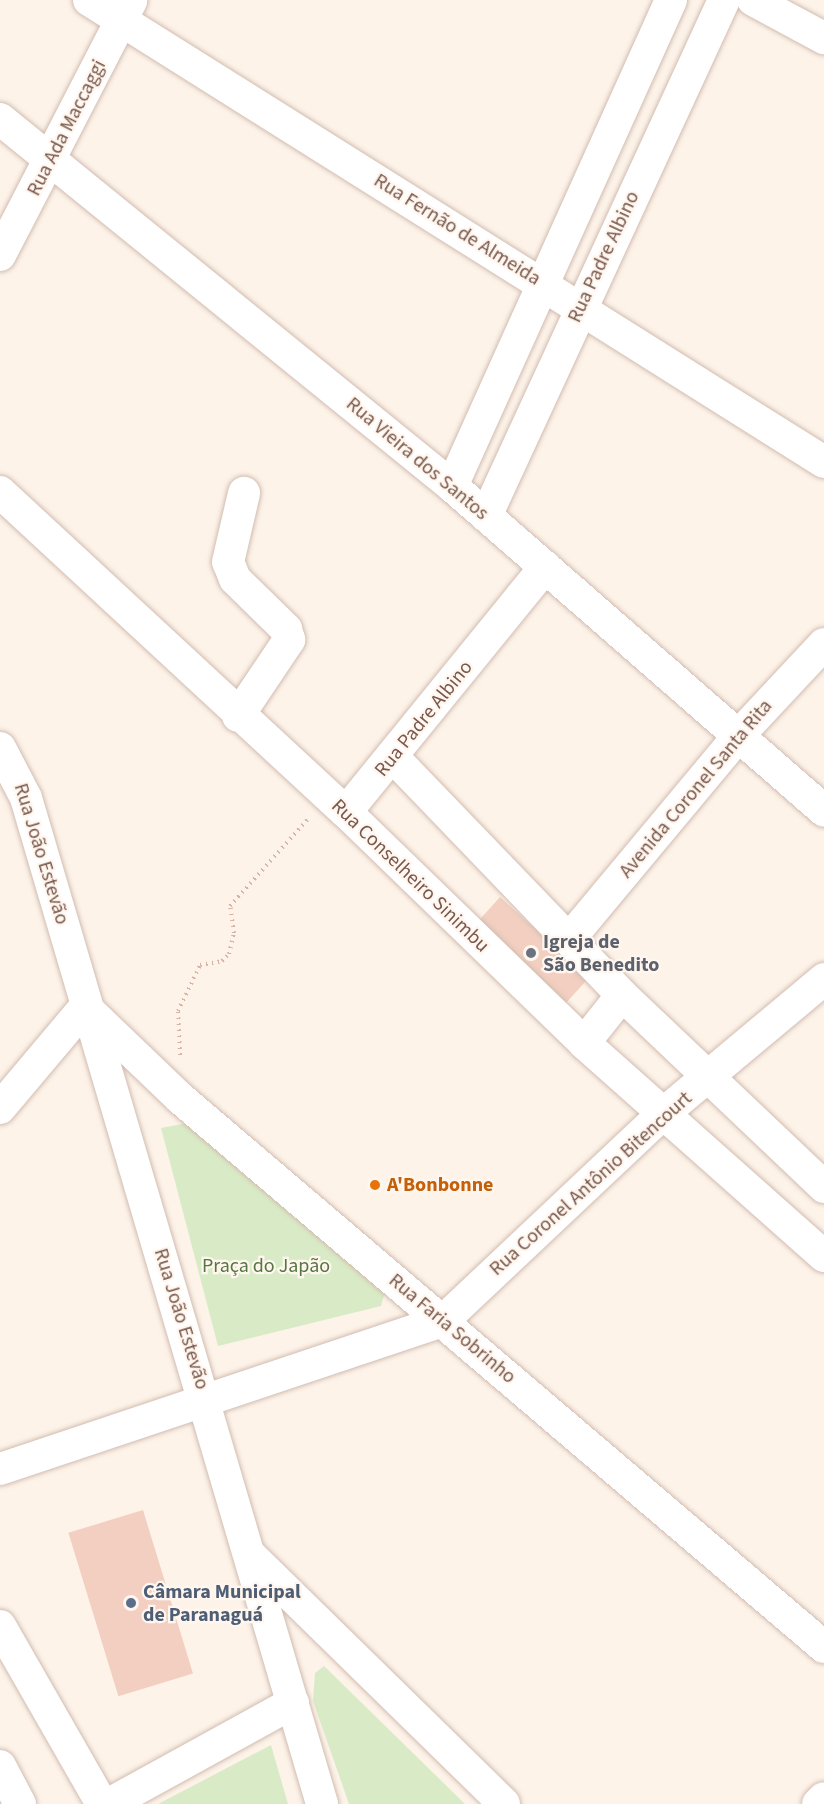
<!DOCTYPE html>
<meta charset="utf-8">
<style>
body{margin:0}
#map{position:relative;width:824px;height:1804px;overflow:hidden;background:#fdf3e9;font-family:"Source Sans 3",sans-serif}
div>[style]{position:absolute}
.green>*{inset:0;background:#d9ebc6}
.building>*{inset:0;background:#f2cfc0;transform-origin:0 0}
.path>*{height:4px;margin-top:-2px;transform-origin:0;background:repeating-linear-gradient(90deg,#d8b2a3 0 1.5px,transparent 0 6px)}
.roads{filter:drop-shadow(0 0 2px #d2bcb0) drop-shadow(0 0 2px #d2bcb0)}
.minor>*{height:32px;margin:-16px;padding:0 16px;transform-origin:16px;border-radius:16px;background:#fff}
.dots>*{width:16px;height:16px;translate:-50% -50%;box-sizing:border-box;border:3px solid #fff7ef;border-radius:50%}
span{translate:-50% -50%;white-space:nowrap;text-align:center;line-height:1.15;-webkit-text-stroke:4.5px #fff7ef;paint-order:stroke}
.street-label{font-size:20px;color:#78574c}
.worship-label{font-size:20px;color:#5b616d;font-weight:700}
.left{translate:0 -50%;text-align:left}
.food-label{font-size:20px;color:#c56008;font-weight:700}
.park-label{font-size:20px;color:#567741}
.service-label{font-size:20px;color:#4e5e75;font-weight:700}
</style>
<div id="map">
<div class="green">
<i style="clip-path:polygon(198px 1121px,387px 1285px,381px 1306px,218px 1346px,161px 1128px)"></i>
<i style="clip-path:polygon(324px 1666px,465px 1804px,349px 1804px,313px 1701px,315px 1673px)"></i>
<i style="clip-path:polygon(271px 1745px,288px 1804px,158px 1804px)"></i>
</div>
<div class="building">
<i style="left:500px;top:897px;width:120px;height:42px;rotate:42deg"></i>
<i style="left:143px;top:1510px;width:171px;height:78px;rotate:73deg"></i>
</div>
<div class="path">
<i style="left:180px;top:1055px;width:44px;rotate:-92.6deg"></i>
<i style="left:178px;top:1011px;width:51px;rotate:-64.4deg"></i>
<i style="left:200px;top:965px;width:22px;rotate:-10deg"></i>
<i style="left:222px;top:961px;width:10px;rotate:-45deg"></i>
<i style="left:229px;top:954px;width:22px;rotate:-77deg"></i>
<i style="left:234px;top:933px;width:27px;rotate:-98deg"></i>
<i style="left:230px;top:906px;width:118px;rotate:-48.1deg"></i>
</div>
<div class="roads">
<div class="minor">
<i style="left:89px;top:0;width:868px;rotate:32.15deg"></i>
<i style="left:753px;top:0;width:81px;rotate:28.2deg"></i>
<i style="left:0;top:119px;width:582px;rotate:39.07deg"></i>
<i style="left:452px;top:486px;width:494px;rotate:41.1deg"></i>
<i style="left:0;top:255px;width:286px;rotate:-62.7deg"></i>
<i style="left:452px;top:486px;width:533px;rotate:-65.74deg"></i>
<i style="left:0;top:492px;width:471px;rotate:42.8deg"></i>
<i style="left:346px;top:812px;width:332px;rotate:44.1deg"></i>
<i style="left:584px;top:1043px;width:321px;rotate:41.6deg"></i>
<i style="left:486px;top:516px;width:568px;rotate:-65.24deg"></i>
<i style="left:238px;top:716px;width:92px;rotate:-56.1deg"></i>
<i style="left:289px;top:640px;width:11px;rotate:-105deg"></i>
<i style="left:286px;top:629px;width:71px;rotate:-135.6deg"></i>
<i style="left:235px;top:579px;width:18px;rotate:-112deg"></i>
<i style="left:228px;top:562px;width:71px;rotate:-76.9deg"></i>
<i style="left:0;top:748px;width:56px;rotate:62.5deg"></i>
<i style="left:26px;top:798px;width:1049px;rotate:73.6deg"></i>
<i style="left:394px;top:758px;width:329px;rotate:46.1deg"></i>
<i style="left:622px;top:995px;width:279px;rotate:43.5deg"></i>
<i style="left:346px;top:812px;width:316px;rotate:-50.9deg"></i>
<i style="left:571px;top:937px;width:264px;rotate:-50.2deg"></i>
<i style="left:740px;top:734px;width:123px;rotate:-47deg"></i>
<i style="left:584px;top:1043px;width:61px;rotate:-51.6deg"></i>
<i style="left:0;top:1108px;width:132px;rotate:-49.9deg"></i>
<i style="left:85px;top:1007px;width:133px;rotate:43.8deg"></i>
<i style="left:181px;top:1099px;width:845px;rotate:40.44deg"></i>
<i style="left:0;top:1469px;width:467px;rotate:-18.5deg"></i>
<i style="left:443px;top:1321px;width:303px;rotate:-43.3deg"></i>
<i style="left:664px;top:1113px;width:209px;rotate:-39.9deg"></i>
<i style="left:251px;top:1556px;width:354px;rotate:44.4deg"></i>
<i style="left:0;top:1626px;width:205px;rotate:60.2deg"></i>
<i style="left:0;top:1766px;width:43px;rotate:62.2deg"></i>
<i style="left:109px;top:1804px;width:210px;rotate:-28.8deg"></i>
<i style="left:818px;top:1804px;width:8px;rotate:-45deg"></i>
</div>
</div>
<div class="dots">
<i style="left:531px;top:953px;background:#6b7280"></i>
<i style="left:375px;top:1185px;background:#e8710a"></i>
<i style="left:131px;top:1603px;background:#5c6f8a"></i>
</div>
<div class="street-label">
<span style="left:67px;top:128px;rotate:-63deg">Rua Ada Maccaggi</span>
<span style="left:457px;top:230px;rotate:32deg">Rua Fernão de Almeida</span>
<span style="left:604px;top:257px;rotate:-65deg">Rua Padre Albino</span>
<span style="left:417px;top:459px;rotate:40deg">Rua Vieira dos Santos</span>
<span style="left:424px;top:719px;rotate:-51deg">Rua Padre Albino</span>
<span style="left:696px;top:789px;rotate:-50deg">Avenida Coronel Santa Rita</span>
<span style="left:41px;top:854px;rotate:73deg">Rua João Estevão</span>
<span style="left:410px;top:876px;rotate:44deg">Rua Conselheiro Sinimbu</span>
<span style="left:591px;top:1184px;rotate:-42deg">Rua Coronel Antônio Bitencourt</span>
<span style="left:181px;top:1319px;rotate:73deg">Rua João Estevão</span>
<span style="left:452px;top:1329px;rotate:40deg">Rua Faria Sobrinho</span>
</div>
<div class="worship-label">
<span class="left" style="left:543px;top:954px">Igreja de<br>São Benedito</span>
</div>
<div class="food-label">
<span class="left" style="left:387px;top:1185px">A'Bonbonne</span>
</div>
<div class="park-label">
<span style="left:266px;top:1266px">Praça do Japão</span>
</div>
<div class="service-label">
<span class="left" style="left:143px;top:1604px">Câmara Municipal<br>de Paranaguá</span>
</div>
</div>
